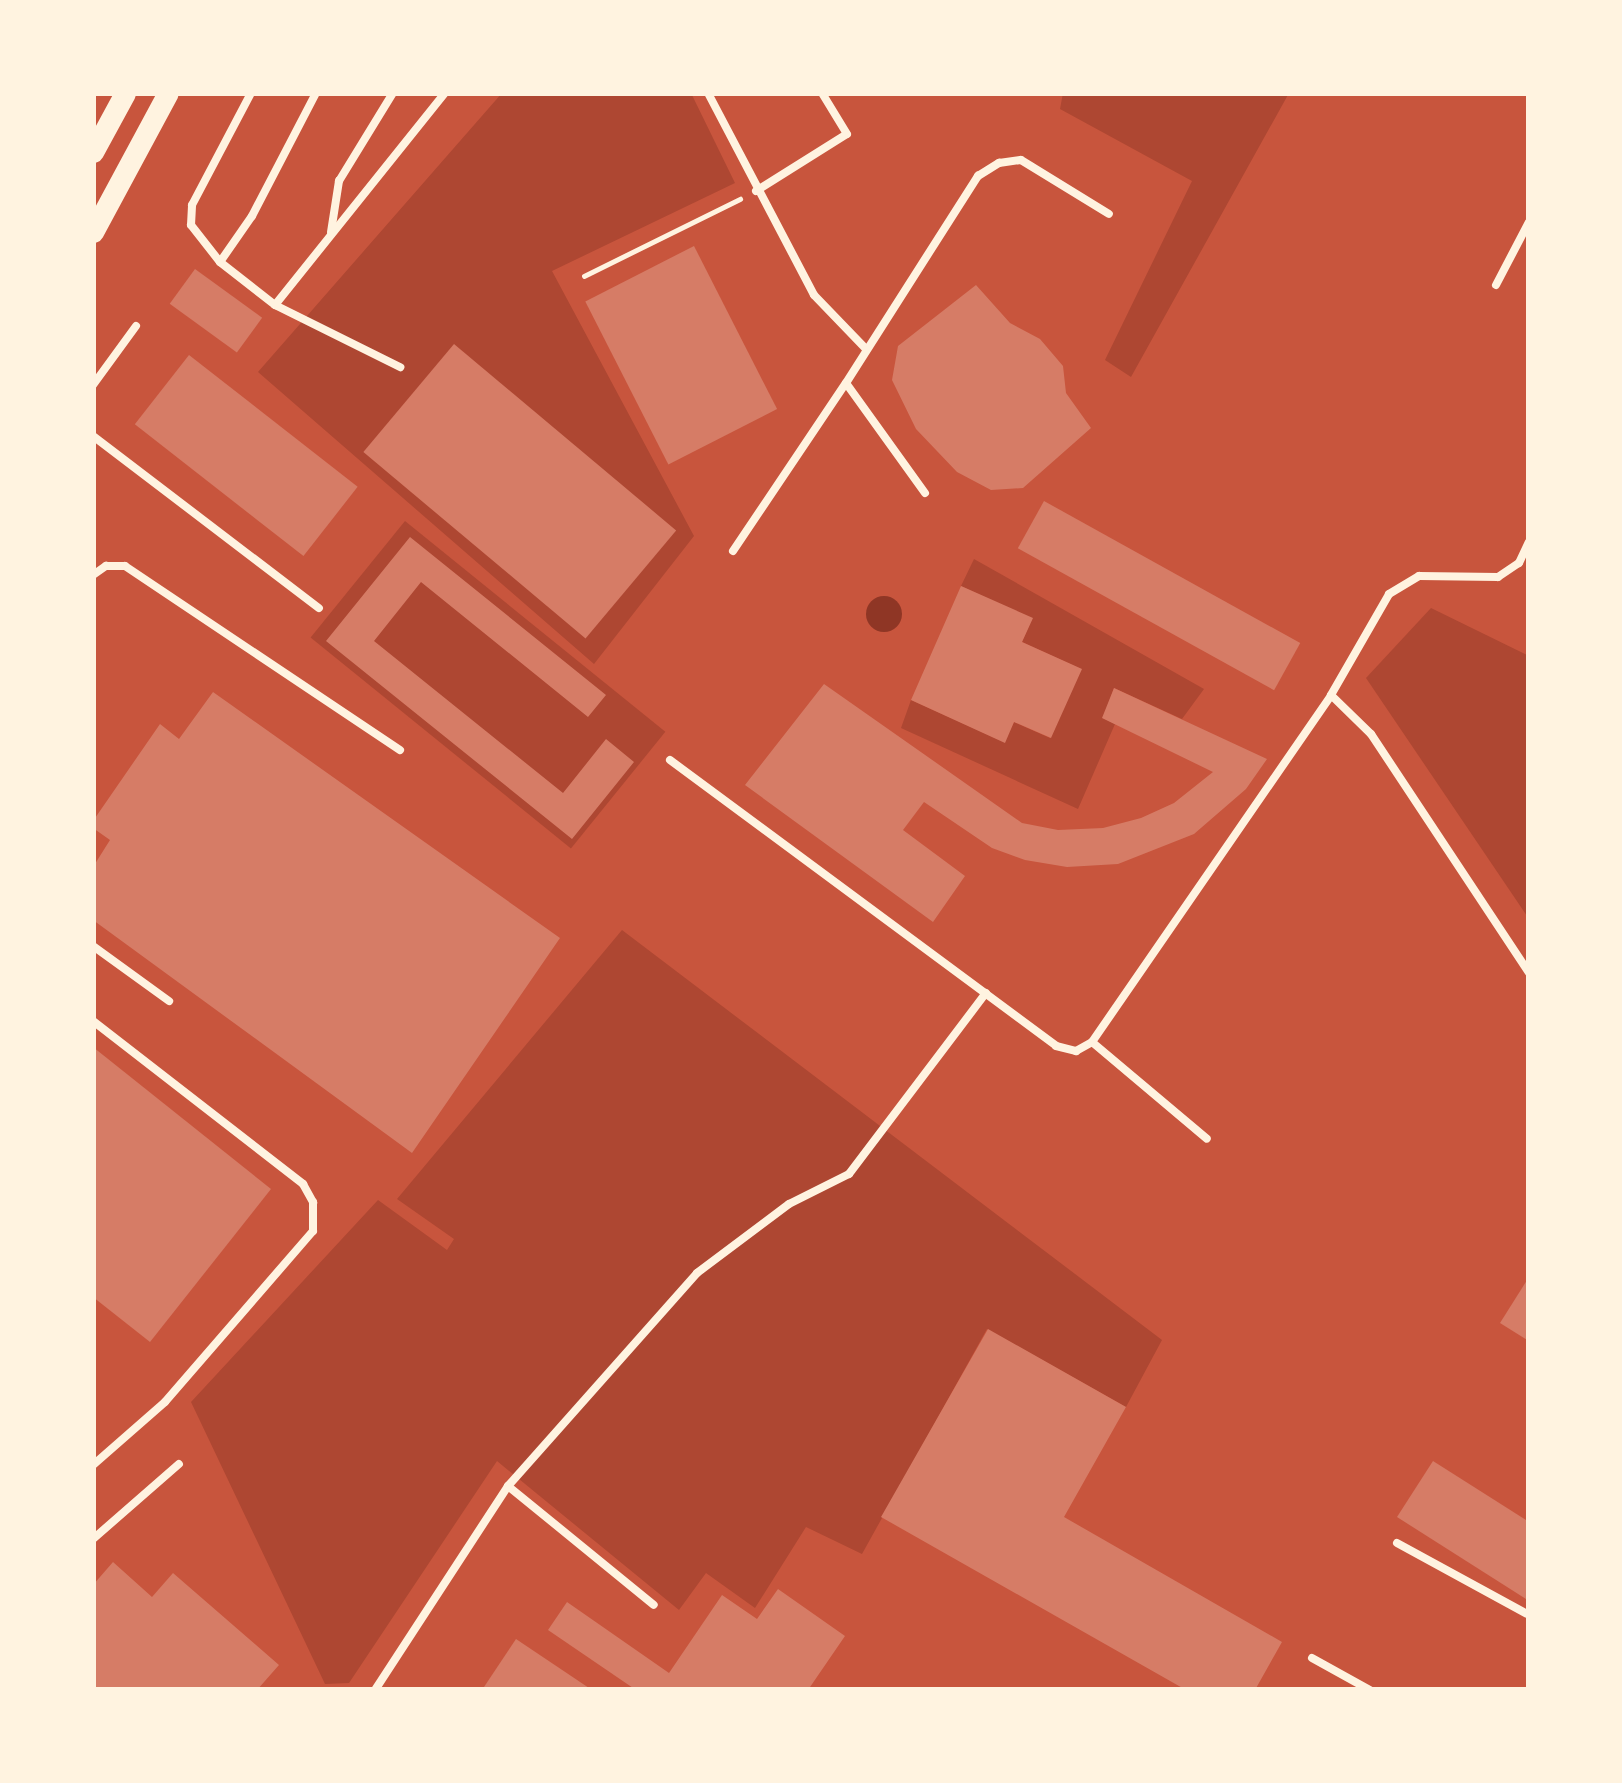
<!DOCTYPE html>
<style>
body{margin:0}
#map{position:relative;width:1622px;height:1783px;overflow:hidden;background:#c8553d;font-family:Lato,sans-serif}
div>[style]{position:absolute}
.green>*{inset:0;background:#ae4732;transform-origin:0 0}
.water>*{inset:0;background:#8f3625}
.round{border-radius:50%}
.building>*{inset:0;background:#d67c66;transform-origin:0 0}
.path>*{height:4.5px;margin:-2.25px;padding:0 2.25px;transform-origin:2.25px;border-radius:2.25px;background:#fff3e0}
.service>*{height:8px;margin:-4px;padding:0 4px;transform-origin:4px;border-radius:4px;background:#fff3e0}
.secondary>*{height:21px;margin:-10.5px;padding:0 10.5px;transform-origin:10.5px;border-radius:10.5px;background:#fff3e0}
span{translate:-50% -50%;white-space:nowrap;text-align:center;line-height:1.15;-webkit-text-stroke:9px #fff3e0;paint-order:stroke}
.frame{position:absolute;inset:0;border:96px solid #fff3e0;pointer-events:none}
</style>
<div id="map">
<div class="green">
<i style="clip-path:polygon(502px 93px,691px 93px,735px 183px,552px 271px,694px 536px,594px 664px,258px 372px)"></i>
<i style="clip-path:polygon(1063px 93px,1289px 93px,1131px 377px,1105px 360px,1192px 181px,1060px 109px)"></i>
<i style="left:405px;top:521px;width:335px;height:150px;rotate:39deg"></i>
<i style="clip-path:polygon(974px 559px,1204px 689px,1182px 719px,1114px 688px,1103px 718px,1115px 724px,1078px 809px,901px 728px,911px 700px,1004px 742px,1014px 722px,1050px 738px,1081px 669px,1022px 642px,1032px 619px,961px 586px)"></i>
<i style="clip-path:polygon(1431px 608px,1529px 656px,1529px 919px,1366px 678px)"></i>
<i style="clip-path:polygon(622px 930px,1162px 1340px,1126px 1407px,987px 1329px,862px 1554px,806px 1527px,755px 1608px,706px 1573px,679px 1610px,497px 1461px,349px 1683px,325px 1684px,191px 1402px,378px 1200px,447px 1250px,454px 1239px,397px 1199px)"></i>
</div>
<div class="water">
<i class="round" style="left:866px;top:596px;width:36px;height:36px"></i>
</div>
<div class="building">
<i style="left:694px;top:246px;width:183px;height:122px;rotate:63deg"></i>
<i style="left:195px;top:269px;width:83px;height:43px;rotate:36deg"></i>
<i style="clip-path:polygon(976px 285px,1010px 323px,1040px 339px,1063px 366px,1066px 393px,1091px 428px,1023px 488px,991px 490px,957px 472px,916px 429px,892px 380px,898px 346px)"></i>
<i style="left:454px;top:344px;width:290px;height:141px;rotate:40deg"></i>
<i style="left:189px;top:355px;width:214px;height:88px;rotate:38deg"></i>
<i style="left:1044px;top:501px;width:293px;height:54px;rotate:29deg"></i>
<i style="clip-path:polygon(410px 537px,606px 695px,588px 717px,421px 582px,374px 641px,563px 793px,606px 739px,634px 762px,572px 839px,326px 641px)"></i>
<i style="clip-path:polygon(961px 586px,1033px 618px,1022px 642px,1082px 669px,1051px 738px,1014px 722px,1005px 743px,911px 700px)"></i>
<i style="clip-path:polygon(824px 684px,1022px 823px,1058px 830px,1103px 828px,1141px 818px,1174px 803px,1213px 772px,1102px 718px,1114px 688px,1267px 759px,1246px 789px,1194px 834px,1118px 864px,1067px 867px,1025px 860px,992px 848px,924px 802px,903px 830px,965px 876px,933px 922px,745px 785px)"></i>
<i style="clip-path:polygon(213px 692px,560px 938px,412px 1153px,93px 920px,93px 867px,110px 840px,93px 828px,93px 821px,160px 724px,179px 739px)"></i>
<i style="clip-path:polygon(93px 1047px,271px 1189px,150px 1342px,93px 1297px)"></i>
<i style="clip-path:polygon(1529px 1277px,1529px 1341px,1500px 1323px)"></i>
<i style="clip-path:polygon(988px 1329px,1126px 1407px,1064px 1517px,1282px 1642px,1255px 1690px,1186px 1690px,881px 1517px)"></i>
<i style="clip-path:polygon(1433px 1461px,1529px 1522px,1529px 1601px,1397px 1517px)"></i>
<i style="clip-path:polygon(113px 1562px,152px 1597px,173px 1573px,279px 1665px,257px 1690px,93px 1690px,93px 1585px)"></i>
<i style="clip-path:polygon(778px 1589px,845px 1636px,808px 1690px,636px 1690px,548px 1630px,567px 1602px,669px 1673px,722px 1595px,757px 1619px)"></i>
<i style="clip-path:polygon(516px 1639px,592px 1690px,482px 1690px)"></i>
</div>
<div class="path">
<i style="left:584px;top:276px;width:174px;rotate:-26.3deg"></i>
</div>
<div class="service">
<i style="left:316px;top:93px;width:139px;rotate:117.5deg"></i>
<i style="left:252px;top:216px;width:56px;rotate:124.8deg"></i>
<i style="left:220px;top:262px;width:70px;rotate:38deg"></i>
<i style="left:275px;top:305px;width:140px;rotate:26.4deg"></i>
<i style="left:708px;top:93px;width:228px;rotate:62.3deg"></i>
<i style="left:814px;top:295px;width:74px;rotate:46.1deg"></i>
<i style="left:756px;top:191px;width:107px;rotate:-32.1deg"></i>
<i style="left:847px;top:134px;width:48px;rotate:-121.4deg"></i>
<i style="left:331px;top:232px;width:52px;rotate:-81.1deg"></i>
<i style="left:339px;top:181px;width:103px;rotate:-58.5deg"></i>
<i style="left:220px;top:262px;width:47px;rotate:-128.1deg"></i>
<i style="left:191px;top:225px;width:20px;rotate:-87deg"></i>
<i style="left:192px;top:205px;width:127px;rotate:-62.2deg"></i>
<i style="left:1496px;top:285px;width:71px;rotate:-62.4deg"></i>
<i style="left:275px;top:305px;width:272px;rotate:-51.3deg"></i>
<i style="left:93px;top:385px;width:73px;rotate:-53.9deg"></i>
<i style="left:93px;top:436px;width:284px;rotate:37.3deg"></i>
<i style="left:925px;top:493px;width:135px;rotate:-125.7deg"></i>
<i style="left:846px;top:383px;width:246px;rotate:-57.5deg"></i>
<i style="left:978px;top:176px;width:25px;rotate:-32deg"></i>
<i style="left:999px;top:163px;width:22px;rotate:-8deg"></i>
<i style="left:1021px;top:160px;width:103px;rotate:31.5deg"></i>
<i style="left:733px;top:551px;width:202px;rotate:-56.1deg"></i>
<i style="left:93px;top:575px;width:16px;rotate:-35deg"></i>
<i style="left:106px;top:566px;width:19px"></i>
<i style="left:125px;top:566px;width:331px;rotate:33.8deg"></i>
<i style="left:1331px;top:695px;width:56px;rotate:44.3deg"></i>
<i style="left:1371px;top:734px;width:287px;rotate:56.5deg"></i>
<i style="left:670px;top:760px;width:480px;rotate:36.5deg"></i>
<i style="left:1056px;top:1046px;width:21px;rotate:14deg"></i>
<i style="left:1076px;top:1051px;width:18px;rotate:-29deg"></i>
<i style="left:1092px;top:1042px;width:421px;rotate:-55.4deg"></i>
<i style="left:1331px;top:695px;width:116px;rotate:-60.1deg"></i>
<i style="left:1389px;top:594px;width:35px;rotate:-31deg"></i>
<i style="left:1419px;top:576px;width:79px;rotate:0.7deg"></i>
<i style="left:1498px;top:577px;width:25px;rotate:-34deg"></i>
<i style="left:1519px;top:563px;width:23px;rotate:-65deg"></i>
<i style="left:93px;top:946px;width:94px;rotate:35.9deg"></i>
<i style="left:93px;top:1021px;width:266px;rotate:37.8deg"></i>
<i style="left:303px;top:1184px;width:21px;rotate:61deg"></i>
<i style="left:313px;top:1202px;width:29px;rotate:90deg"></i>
<i style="left:313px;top:1231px;width:226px;rotate:130.9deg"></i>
<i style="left:165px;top:1402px;width:96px;rotate:138.8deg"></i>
<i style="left:1092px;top:1042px;width:150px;rotate:40.1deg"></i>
<i style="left:508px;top:1486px;width:188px;rotate:39.2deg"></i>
<i style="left:93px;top:1539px;width:114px;rotate:-41.1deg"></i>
<i style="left:1397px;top:1543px;width:150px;rotate:28.6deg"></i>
<i style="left:1312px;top:1658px;width:66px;rotate:28.9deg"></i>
<i style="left:375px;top:1690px;width:244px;rotate:-56.9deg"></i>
<i style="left:508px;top:1486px;width:285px;rotate:-48.4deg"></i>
<i style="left:697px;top:1273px;width:115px;rotate:-36.9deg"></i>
<i style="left:789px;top:1204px;width:67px;rotate:-26.6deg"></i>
<i style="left:849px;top:1174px;width:227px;rotate:-52.9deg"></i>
</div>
<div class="secondary">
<i style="left:93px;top:152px;width:67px;rotate:-61.5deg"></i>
<i style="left:93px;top:232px;width:158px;rotate:-61.7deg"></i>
</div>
<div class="frame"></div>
</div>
